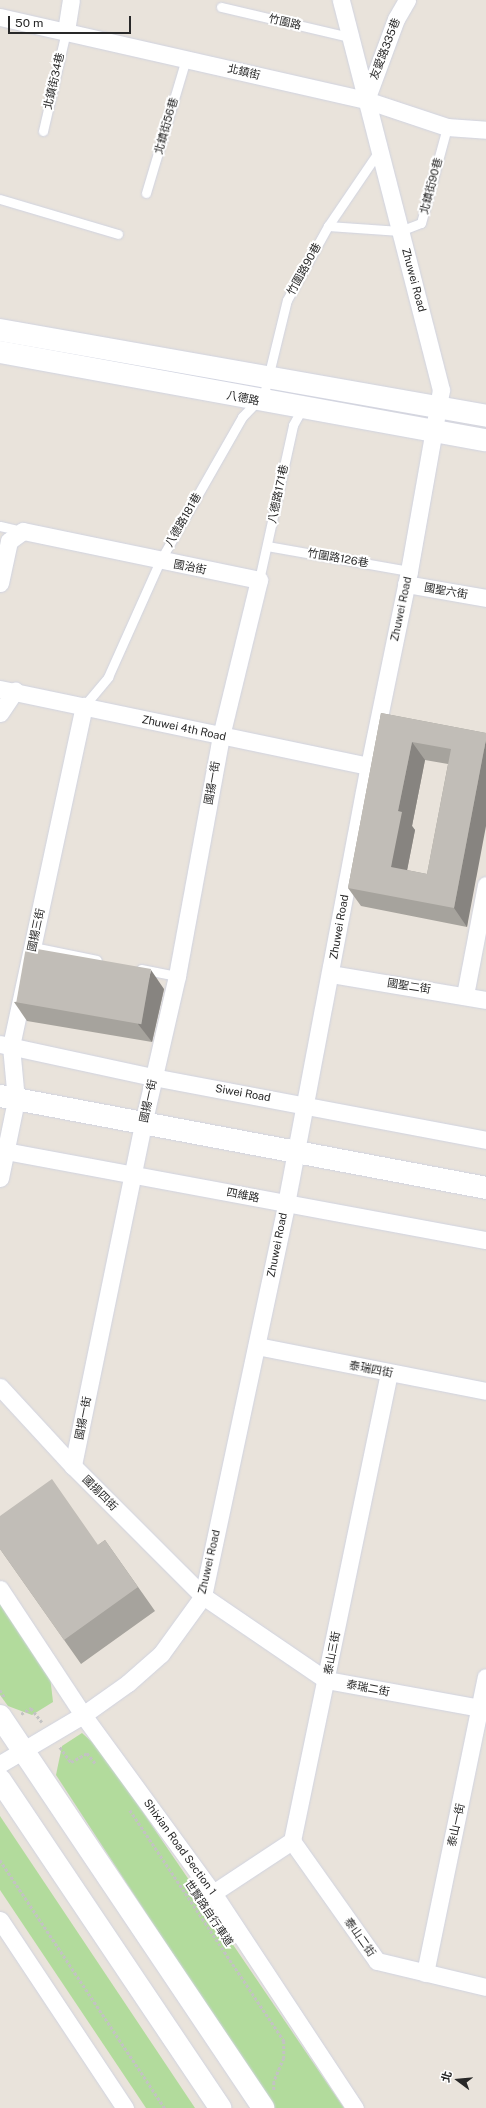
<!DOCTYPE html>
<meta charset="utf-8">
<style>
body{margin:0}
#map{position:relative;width:486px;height:2108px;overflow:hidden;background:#e9e3db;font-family:"Public Sans","Noto Sans TC",sans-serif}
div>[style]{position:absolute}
.green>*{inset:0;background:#b2db9c}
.path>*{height:2.5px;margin-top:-1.25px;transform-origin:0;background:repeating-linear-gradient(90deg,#c3c3c3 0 3px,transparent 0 5px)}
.roads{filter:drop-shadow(0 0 1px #d0d3e0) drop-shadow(0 0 1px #d0d3e0)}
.lane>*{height:9px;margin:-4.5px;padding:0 4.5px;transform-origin:4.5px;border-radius:4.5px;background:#fff}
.street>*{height:17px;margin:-8.5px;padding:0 8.5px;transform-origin:8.5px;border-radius:8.5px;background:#fff}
.secondary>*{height:22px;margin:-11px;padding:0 11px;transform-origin:11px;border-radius:11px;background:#fff}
.wall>*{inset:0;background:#a6a39d}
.shaded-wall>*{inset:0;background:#878480}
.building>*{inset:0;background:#c1bdb7;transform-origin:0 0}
span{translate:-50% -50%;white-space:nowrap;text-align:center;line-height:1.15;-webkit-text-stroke:4px #fff;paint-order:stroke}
.street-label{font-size:11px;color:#282828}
.north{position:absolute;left:438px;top:2060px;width:40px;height:40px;-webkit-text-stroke:3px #fff;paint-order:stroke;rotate:286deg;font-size:11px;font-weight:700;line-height:16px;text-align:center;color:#282828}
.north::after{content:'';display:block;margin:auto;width:14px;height:18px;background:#282828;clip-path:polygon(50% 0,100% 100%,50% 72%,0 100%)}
.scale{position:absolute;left:8px;top:16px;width:123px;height:18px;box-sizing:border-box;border:2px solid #282828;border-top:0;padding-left:5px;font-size:12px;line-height:14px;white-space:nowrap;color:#282828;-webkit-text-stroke:3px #fff;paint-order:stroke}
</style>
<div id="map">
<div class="green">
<i style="clip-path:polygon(0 1600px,50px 1676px,53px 1702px,32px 1715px,8px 1706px,0 1695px)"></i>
<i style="clip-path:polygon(82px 1733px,100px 1749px,344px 2108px,273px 2108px,56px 1775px,62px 1746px)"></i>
<i style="clip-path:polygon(0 1816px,195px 2108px,146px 2108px,0 1890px)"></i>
</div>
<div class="path">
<i style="left:0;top:1690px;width:9px;rotate:58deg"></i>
<i style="left:21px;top:1714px;width:12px;rotate:-31deg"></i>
<i style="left:31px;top:1708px;width:18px;rotate:52deg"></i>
<i style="left:60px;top:1747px;width:19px;rotate:54deg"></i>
<i style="left:71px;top:1762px;width:18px;rotate:-29deg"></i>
<i style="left:87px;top:1753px;width:14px;rotate:51deg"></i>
<i style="left:130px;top:1810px;width:278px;rotate:56.3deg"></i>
<i style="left:284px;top:2041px;width:17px;rotate:90deg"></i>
<i style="left:284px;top:2058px;width:26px;rotate:113deg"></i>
<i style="left:274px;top:2082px;width:8px;rotate:90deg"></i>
<i style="left:0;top:1860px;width:298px;rotate:56.4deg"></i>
</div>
<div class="roads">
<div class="lane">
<i style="left:221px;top:7px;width:131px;rotate:13.2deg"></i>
<i style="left:43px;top:131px;width:103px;rotate:-77deg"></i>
<i style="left:146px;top:193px;width:140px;rotate:-73.4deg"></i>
<i style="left:0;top:199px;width:123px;rotate:16.5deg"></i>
<i style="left:328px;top:226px;width:72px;rotate:4deg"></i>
<i style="left:400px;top:231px;width:22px;rotate:-21deg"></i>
<i style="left:421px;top:223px;width:99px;rotate:-74.8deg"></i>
<i style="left:0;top:526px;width:23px;rotate:13deg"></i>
<i style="left:267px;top:546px;width:144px;rotate:10deg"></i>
<i style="left:259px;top:580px;width:159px;rotate:-77.6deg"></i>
<i style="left:293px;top:425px;width:18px;rotate:-61deg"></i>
<i style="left:84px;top:706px;width:38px;rotate:-50deg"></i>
<i style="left:108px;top:677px;width:127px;rotate:-65.9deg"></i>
<i style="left:160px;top:561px;width:166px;rotate:-60.3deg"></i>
<i style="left:242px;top:417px;width:32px;rotate:-46deg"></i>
<i style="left:264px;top:394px;width:97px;rotate:-76.3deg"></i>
<i style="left:287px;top:300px;width:85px;rotate:-61deg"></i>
<i style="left:328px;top:226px;width:91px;rotate:-55.8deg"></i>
<i style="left:33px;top:947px;width:65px;rotate:11.5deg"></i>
<i style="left:141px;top:969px;width:37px;rotate:11deg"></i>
</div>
<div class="street">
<i style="left:0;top:17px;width:375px;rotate:12.8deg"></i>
<i style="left:366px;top:100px;width:85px;rotate:18.4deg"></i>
<i style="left:447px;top:127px;width:39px;rotate:4deg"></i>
<i style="left:66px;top:31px;width:31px;rotate:-81deg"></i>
<i style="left:366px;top:100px;width:86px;rotate:-69.7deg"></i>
<i style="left:396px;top:19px;width:22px;rotate:-60deg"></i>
<i style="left:0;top:583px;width:43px;rotate:-77.9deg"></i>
<i style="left:9px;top:541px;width:17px;rotate:-36deg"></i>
<i style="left:23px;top:531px;width:241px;rotate:11.7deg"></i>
<i style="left:259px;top:580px;width:161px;rotate:103.7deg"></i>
<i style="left:221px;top:736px;width:244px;rotate:100.4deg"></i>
<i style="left:177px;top:976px;width:152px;rotate:102.9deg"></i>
<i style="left:143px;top:1124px;width:349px;rotate:101.6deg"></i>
<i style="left:406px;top:584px;width:81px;rotate:9.9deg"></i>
<i style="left:0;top:689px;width:377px;rotate:11.8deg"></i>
<i style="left:0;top:713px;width:27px;rotate:-56deg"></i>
<i style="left:331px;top:974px;width:157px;rotate:9.5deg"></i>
<i style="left:465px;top:995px;width:112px;rotate:-79.2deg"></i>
<i style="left:0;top:1044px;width:157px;rotate:12.2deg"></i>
<i style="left:153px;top:1077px;width:339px;rotate:10.7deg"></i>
<i style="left:0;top:1150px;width:494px;rotate:10.5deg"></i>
<i style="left:0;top:1178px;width:80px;rotate:-78.4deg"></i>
<i style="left:16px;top:1100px;width:54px;rotate:-95.3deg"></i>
<i style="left:11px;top:1046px;width:348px;rotate:-77.9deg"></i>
<i style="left:257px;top:1346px;width:233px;rotate:11.1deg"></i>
<i style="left:0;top:1387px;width:108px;rotate:47.3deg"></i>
<i style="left:73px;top:1466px;width:184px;rotate:45deg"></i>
<i style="left:203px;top:1596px;width:149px;rotate:34.3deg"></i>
<i style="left:326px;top:1680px;width:163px;rotate:10.3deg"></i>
<i style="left:0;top:1589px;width:151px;rotate:56.6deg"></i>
<i style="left:83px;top:1715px;width:220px;rotate:53.9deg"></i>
<i style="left:213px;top:1893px;width:258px;rotate:56.6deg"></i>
<i style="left:0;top:1764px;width:96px;rotate:-30.6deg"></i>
<i style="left:83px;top:1715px;width:55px;rotate:-35.4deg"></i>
<i style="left:128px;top:1683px;width:44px;rotate:-41.3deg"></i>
<i style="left:161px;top:1654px;width:72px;rotate:-54.1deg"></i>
<i style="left:203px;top:1596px;width:401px;rotate:-78deg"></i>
<i style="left:286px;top:1204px;width:446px;rotate:-79.3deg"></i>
<i style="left:369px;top:766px;width:199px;rotate:-78.4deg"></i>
<i style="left:409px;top:571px;width:184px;rotate:-80deg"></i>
<i style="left:441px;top:390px;width:403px;rotate:-104.4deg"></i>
<i style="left:292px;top:1841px;width:147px;rotate:54.7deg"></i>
<i style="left:377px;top:1961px;width:112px;rotate:13.4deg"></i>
<i style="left:213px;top:1893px;width:95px;rotate:-33.4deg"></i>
<i style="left:292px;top:1841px;width:478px;rotate:-78.3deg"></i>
<i style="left:0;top:1920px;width:226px;rotate:56.4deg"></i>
<i style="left:425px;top:1973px;width:302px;rotate:-78.4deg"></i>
</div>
<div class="secondary">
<i style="left:0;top:330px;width:494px;rotate:10deg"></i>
<i style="left:0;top:352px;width:494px;rotate:10.3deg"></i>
<i style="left:0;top:1096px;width:495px;rotate:10.7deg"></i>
<i style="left:0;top:1716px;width:472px;rotate:56.1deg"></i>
<i style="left:0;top:1780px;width:395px;rotate:56.1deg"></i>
</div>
</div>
<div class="wall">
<i style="clip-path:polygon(evenodd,381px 713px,486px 733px,467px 927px,361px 906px,348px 888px,381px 713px,425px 760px,448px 764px,427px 874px,407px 870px,415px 830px,412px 826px,425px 760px)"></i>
<i style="clip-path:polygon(164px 989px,152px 1042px,27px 1021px,14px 1002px)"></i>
<i style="clip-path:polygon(105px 1540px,155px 1611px,81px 1664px,0 1549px,98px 1545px)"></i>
</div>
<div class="shaded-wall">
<i style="clip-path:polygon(486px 739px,486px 826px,467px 927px,454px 908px)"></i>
<i style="clip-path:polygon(412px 742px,425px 760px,412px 826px,415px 830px,404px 886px,391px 867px,398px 811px)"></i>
<i style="clip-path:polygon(151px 970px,164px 989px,152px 1042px,138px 1024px)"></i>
</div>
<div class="building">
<i style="clip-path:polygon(evenodd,381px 713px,486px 733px,486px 739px,454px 908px,348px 888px,381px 713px,412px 742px,451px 749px,427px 874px,391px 867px,402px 812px,398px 811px,412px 742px)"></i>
<i style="left:26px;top:947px;width:127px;height:56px;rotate:10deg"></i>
<i style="clip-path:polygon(52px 1479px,98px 1545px,105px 1540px,138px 1587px,64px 1640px,0 1549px,0 1516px)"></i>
</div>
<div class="street-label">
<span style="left:285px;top:22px;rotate:13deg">竹圍路</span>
<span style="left:385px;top:49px;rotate:-69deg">友愛路335巷</span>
<span style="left:244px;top:72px;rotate:13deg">北鎮街</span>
<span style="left:54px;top:81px;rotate:-77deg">北鎮街34巷</span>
<span style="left:166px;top:126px;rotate:-74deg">北鎮街56巷</span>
<span style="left:431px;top:186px;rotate:-75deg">北鎮街90巷</span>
<span style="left:304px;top:269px;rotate:-61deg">竹圍路90巷</span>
<span style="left:414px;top:280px;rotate:75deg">Zhuwei Road</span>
<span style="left:243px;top:398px;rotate:11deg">八德路</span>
<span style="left:278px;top:494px;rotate:-78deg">八德路171巷</span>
<span style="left:183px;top:520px;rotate:-60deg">八德路181巷</span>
<span style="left:338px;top:558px;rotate:10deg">竹圍路126巷</span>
<span style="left:190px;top:567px;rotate:11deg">國治街</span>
<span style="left:446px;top:591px;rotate:10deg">國聖六街</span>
<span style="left:401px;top:609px;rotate:-78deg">Zhuwei Road</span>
<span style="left:184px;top:728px;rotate:12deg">Zhuwei 4th Road</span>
<span style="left:212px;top:783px;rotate:-80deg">國揚一街</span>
<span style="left:339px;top:927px;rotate:-80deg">Zhuwei Road</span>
<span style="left:36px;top:930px;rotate:-78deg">國揚三街</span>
<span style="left:409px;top:986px;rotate:9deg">國聖二街</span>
<span style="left:243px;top:1093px;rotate:10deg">Siwei Road</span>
<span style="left:148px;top:1101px;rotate:-78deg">國揚一街</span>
<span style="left:243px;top:1195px;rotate:11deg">四維路</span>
<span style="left:277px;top:1245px;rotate:-79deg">Zhuwei Road</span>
<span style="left:371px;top:1369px;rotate:11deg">泰瑞四街</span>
<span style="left:83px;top:1418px;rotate:-79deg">國揚一街</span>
<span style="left:100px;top:1493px;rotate:45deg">國揚四街</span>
<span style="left:209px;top:1562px;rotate:-77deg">Zhuwei Road</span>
<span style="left:332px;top:1653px;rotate:-79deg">泰山三街</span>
<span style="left:368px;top:1688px;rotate:11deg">泰瑞二街</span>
<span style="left:456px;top:1825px;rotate:-78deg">泰山一街</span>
<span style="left:180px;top:1847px;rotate:54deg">Shixian Road Section 1</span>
<span style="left:209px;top:1913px;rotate:56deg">世賢路自行車道</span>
<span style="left:360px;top:1937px;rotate:55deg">泰山二街</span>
</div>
<div class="north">北</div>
<div class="scale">50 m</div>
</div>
